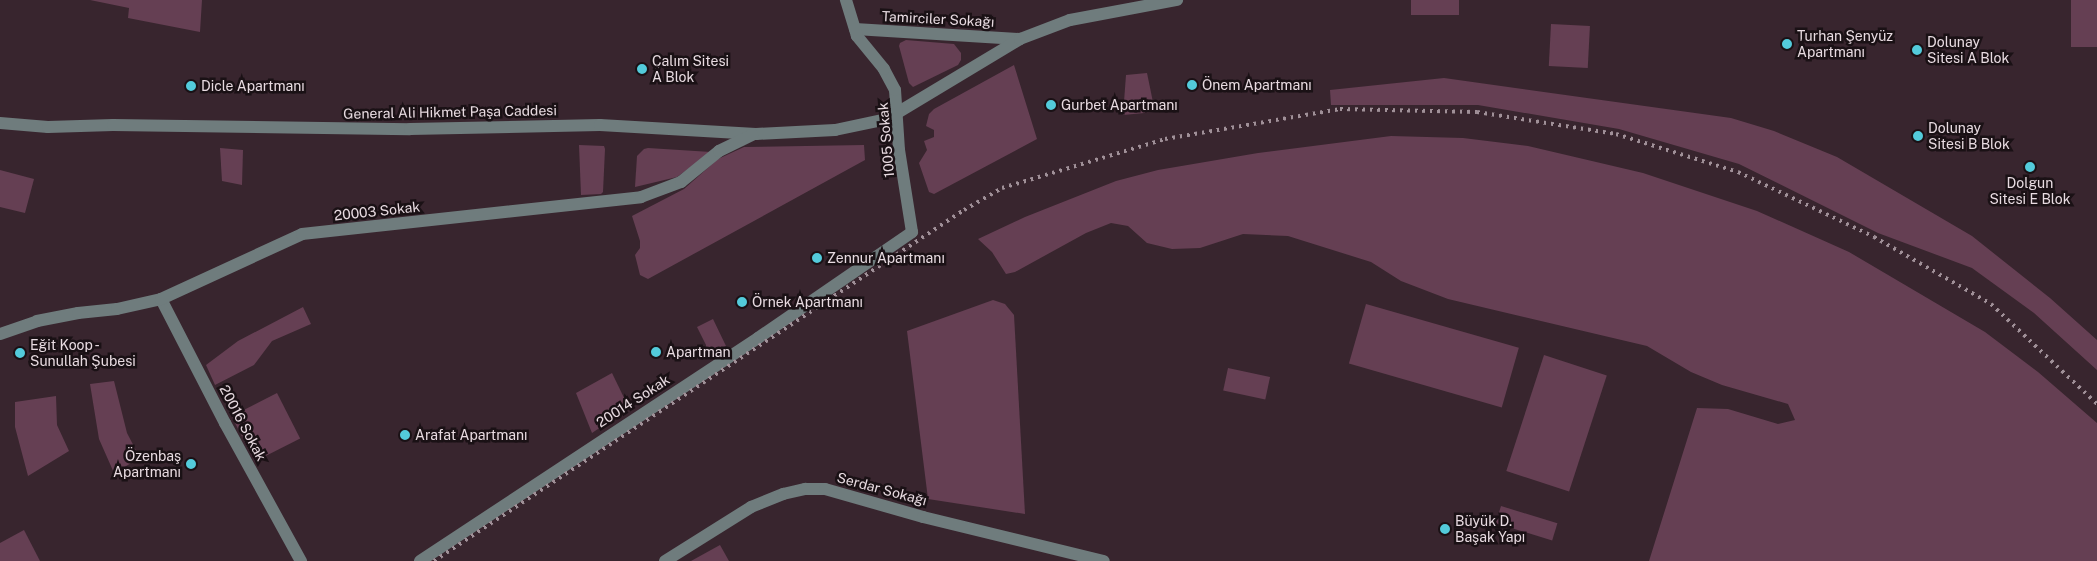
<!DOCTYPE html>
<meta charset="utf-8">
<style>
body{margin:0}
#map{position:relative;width:2097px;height:561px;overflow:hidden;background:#38252e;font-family:"Public Sans",sans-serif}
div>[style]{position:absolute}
.green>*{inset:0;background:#653f53;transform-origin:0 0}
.minor>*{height:12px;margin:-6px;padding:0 6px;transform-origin:6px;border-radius:6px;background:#6f7c7d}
.rail>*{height:4px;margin-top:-2px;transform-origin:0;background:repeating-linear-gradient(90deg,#a09098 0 2.5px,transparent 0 7.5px)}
.dots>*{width:14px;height:14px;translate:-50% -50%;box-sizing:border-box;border:2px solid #1a1115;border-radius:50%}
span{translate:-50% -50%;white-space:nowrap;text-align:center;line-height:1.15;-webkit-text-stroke:5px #1a1115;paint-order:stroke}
.street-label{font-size:14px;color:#e8dbe1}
.poi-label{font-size:14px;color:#e8dbe1}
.left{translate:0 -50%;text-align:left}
.right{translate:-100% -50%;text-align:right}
</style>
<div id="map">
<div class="green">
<i style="clip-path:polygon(90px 0,202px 0,200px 32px,128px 18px,129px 8px)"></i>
<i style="left:1411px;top:0;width:48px;height:15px"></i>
<i style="left:2071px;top:0;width:26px;height:47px"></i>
<i style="left:1551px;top:24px;width:39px;height:42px;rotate:3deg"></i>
<i style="clip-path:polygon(906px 40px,954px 44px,961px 53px,961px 60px,958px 65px,913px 87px,909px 83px,899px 46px,900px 43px)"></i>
<i style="clip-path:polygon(1014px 65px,1037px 139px,934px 194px,929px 192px,919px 163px,927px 150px,924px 141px,934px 137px,934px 130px,926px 126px,929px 114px,934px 109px)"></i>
<i style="clip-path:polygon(1147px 73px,1155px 112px,1123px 115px,1126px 75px)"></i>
<i style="clip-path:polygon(1444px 78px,1731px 118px,1774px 131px,1837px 157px,1972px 236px,2050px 298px,2097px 340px,2097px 370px,2034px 313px,1972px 268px,1878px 233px,1739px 164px,1619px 129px,1478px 105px,1331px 105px,1330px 90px)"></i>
<i style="clip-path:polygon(1391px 136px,1463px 138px,1528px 146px,1643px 173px,1757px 211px,1849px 252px,1985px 332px,2038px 372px,2097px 423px,2097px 561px,1649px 561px,1697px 408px,1728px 409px,1778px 424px,1795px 420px,1788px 404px,1722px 385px,1691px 372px,1647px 346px,1448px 299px,1401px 281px,1371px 262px,1288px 236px,1243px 234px,1200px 248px,1172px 249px,1147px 243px,1128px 226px,1111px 223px,1086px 233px,1015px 272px,1006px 274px,992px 252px,978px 239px,1025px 217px,1116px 181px,1158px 170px,1258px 153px)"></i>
<i style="clip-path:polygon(579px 145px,604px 146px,605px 149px,603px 192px,601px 194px,581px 195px)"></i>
<i style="clip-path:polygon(864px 145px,865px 160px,648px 279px,640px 275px,635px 255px,640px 248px,640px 241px,632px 216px,684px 189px,718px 159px,744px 147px)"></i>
<i style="clip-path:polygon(220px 148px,243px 150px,242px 185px,222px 181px)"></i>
<i style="clip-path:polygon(644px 149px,648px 148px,711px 152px,677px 177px,635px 187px,637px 156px)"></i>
<i style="clip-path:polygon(0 170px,34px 179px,25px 213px,0 207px)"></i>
<i style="clip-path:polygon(993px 300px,1005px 304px,1014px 315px,1025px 514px,928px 499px,907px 331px)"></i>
<i style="left:1366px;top:304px;width:159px;height:62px;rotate:16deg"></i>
<i style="clip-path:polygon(303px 307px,311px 324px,272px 341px,254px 365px,215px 385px,206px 365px,238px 341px)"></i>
<i style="clip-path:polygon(713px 319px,726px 346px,705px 357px,706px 345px,697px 327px)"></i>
<i style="left:1544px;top:355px;width:66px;height:122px;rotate:18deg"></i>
<i style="left:1228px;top:368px;width:43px;height:23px;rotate:12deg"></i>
<i style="clip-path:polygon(612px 373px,629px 408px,592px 433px,576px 393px)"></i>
<i style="clip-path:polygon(114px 381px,127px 433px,140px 458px,114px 473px,99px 439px,90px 384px)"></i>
<i style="left:277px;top:393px;width:51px;height:51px;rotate:63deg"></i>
<i style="clip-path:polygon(56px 396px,57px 425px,69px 451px,28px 476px,15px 427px,15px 402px)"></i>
<i style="left:1501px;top:506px;width:59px;height:18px;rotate:17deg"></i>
<i style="clip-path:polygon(24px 530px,40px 561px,0 561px,0 543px)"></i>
<i style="clip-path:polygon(720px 545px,729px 561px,691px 561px)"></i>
</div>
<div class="minor">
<i style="left:855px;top:29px;width:165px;rotate:3.5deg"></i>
<i style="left:0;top:123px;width:48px;rotate:4.8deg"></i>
<i style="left:48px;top:127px;width:65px;rotate:-1.8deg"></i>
<i style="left:113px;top:125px;width:297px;rotate:0.8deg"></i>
<i style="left:410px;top:129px;width:190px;rotate:-1.2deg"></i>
<i style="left:600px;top:125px;width:156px;rotate:3.3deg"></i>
<i style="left:756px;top:134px;width:79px;rotate:-2.9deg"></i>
<i style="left:835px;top:130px;width:49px;rotate:-11.8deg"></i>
<i style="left:883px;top:120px;width:16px;rotate:-27deg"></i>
<i style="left:897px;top:113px;width:144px;rotate:-31deg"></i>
<i style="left:1020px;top:39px;width:53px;rotate:-20.8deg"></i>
<i style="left:1070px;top:20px;width:109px;rotate:-10.6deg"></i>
<i style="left:161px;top:299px;width:140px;rotate:62.7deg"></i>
<i style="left:225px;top:423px;width:158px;rotate:61.2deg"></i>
<i style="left:0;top:334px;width:39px;rotate:-19deg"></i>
<i style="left:37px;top:321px;width:42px;rotate:-11deg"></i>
<i style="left:78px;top:313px;width:39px;rotate:-6deg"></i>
<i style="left:117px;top:309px;width:45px;rotate:-12.8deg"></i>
<i style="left:161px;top:299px;width:155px;rotate:-24.7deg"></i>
<i style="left:302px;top:234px;width:341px;rotate:-6.2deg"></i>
<i style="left:641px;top:197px;width:43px;rotate:-20.6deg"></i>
<i style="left:681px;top:182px;width:49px;rotate:-39.2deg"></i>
<i style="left:719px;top:151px;width:37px;rotate:-26deg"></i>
<i style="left:420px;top:561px;width:405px;rotate:-33.4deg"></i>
<i style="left:758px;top:338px;width:187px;rotate:-34.5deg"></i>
<i style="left:912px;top:232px;width:83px;rotate:-99deg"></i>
<i style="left:899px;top:150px;width:60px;rotate:-93.8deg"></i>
<i style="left:895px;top:90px;width:24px;rotate:-118deg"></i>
<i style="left:884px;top:69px;width:43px;rotate:-129.3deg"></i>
<i style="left:857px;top:36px;width:38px;rotate:-107deg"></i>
<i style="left:665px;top:561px;width:102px;rotate:-32.1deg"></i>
<i style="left:751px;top:507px;width:35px;rotate:-22deg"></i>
<i style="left:783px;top:494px;width:23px;rotate:-13deg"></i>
<i style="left:805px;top:489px;width:20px"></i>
<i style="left:825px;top:489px;width:102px;rotate:15.9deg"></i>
<i style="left:923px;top:517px;width:186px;rotate:13.7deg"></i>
</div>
<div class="rail">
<i style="left:434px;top:561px;width:636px;rotate:-33.52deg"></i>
<i style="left:964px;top:210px;width:44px;rotate:-30.1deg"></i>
<i style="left:1002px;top:188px;width:170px;rotate:-16.7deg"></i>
<i style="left:1165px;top:139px;width:178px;rotate:-9.7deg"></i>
<i style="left:1340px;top:109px;width:137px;rotate:1.3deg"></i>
<i style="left:1477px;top:112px;width:141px;rotate:9deg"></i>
<i style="left:1616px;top:134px;width:128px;rotate:17.3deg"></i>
<i style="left:1738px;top:172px;width:151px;rotate:25.5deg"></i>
<i style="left:1874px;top:237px;width:135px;rotate:29.8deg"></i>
<i style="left:1991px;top:304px;width:146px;rotate:43.3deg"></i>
</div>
<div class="dots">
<i style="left:1787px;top:44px;background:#53cbdb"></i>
<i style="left:1917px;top:50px;background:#53cbdb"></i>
<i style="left:642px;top:69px;background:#53cbdb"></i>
<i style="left:1192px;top:85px;background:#53cbdb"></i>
<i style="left:191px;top:86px;background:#53cbdb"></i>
<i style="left:1051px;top:105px;background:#53cbdb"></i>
<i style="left:1918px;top:136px;background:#53cbdb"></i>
<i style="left:2030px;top:167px;background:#53cbdb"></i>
<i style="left:817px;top:258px;background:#53cbdb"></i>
<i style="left:742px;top:302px;background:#53cbdb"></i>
<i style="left:656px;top:352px;background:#53cbdb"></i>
<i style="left:20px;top:353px;background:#53cbdb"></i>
<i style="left:405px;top:435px;background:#53cbdb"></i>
<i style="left:191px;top:464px;background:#53cbdb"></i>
<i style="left:1445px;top:529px;background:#53cbdb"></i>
</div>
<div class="street-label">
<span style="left:938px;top:19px;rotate:3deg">Tamirciler Sokağı</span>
<span style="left:450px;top:112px;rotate:-1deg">General Ali Hikmet Paşa Caddesi</span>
<span style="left:886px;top:140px;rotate:-95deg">1005 Sokak</span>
<span style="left:377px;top:211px;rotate:-6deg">20003 Sokak</span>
<span style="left:633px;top:401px;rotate:-33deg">20014 Sokak</span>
<span style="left:243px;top:423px;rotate:62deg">20016 Sokak</span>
<span style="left:882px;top:489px;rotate:15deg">Serdar Sokağı</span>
</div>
<div class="poi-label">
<span class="left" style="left:1797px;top:44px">Turhan Şenyüz<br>Apartmanı</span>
<span class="left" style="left:1927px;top:50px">Dolunay<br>Sitesi A Blok</span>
<span class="left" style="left:652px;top:69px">Çalım Sitesi<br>A Blok</span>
<span class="left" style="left:1202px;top:85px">Önem Apartmanı</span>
<span class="left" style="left:201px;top:86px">Dicle Apartmanı</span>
<span class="left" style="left:1061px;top:105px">Gurbet Apartmanı</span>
<span class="left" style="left:1928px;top:136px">Dolunay<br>Sitesi B Blok</span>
<span style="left:2030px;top:191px">Dolgun<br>Sitesi E Blok</span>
<span class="left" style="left:827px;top:258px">Zennur Apartmanı</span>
<span class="left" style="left:752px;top:302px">Örnek Apartmanı</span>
<span class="left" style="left:30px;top:353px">Eğit Koop -<br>Sunullah Şubesi</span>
<span class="left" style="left:666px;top:352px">Apartman</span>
<span class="left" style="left:415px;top:435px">Arafat Apartmanı</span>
<span class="right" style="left:181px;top:464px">Özenbaş<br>Apartmanı</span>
<span class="left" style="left:1455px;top:529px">Büyük D.<br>Başak Yapı</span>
</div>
</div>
